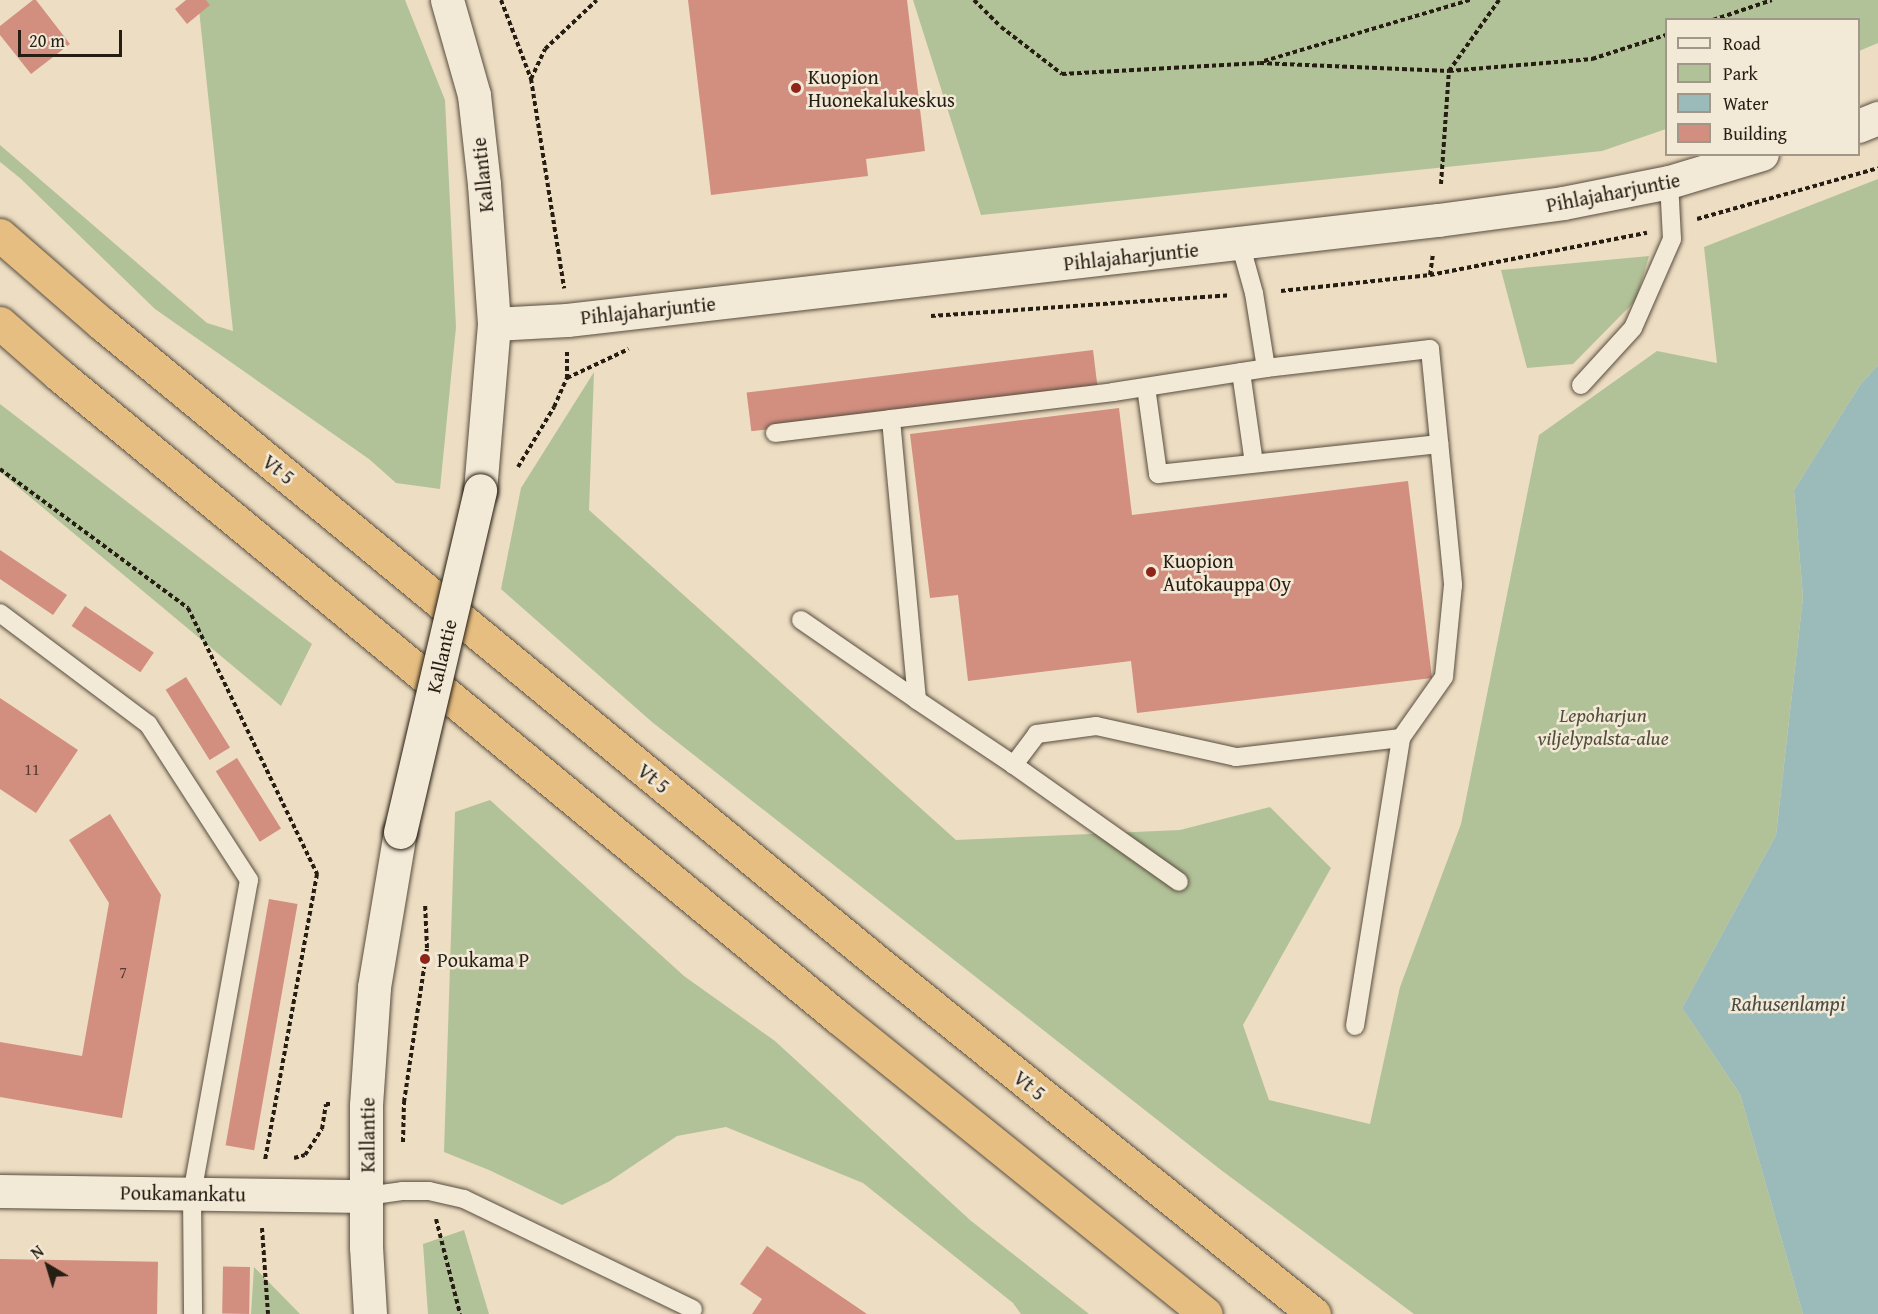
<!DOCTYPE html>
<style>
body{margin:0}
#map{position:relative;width:1878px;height:1314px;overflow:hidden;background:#edddc2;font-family:"Gentium Book Plus",serif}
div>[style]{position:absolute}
.green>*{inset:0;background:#b2c298}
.water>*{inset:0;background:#9bbaba}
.building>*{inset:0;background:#d28f80;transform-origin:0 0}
.path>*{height:4px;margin-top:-2px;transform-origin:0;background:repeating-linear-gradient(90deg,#261d13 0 4.5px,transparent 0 7.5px)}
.roads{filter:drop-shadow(0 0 2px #584d3f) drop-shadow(0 0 2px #584d3f)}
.service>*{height:18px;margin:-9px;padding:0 9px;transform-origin:9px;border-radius:9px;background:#f3e9d7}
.minor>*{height:33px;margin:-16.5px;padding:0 16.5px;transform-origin:16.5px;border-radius:16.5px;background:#f3e9d7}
.tertiary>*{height:33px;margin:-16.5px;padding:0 16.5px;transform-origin:16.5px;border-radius:16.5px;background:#f3e9d7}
.secondary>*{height:33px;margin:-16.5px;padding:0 16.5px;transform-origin:16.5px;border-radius:16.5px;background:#f3e9d7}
.motorway>*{height:33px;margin:-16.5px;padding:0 16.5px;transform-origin:16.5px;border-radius:16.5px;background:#e6be81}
.bridges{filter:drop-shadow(0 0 2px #261d13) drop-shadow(0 0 2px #261d13)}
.secondary-bridge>*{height:33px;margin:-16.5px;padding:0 16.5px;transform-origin:16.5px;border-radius:16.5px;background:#f3e9d7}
.dots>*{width:16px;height:16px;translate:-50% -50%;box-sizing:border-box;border:3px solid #f3e9d7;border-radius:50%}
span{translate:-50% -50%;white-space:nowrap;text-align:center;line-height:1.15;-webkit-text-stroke:5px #f3e9d7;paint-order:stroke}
.number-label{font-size:16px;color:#513a2e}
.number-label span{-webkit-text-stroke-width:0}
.poi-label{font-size:20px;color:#261d13}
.left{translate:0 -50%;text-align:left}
.street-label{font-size:20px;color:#261d13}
.park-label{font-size:20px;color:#504f3b;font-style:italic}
.water-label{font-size:21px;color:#494c45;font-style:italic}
.legend{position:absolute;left:1665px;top:18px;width:195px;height:138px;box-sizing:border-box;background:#f3e9d7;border:2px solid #a19789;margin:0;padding:8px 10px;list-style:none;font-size:18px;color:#261d13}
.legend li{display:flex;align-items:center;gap:12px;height:30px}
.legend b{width:30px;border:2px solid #a19789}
.north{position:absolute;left:18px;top:1236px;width:60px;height:60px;-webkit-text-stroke:4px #f3e9d7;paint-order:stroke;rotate:322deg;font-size:16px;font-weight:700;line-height:24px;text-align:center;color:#261d13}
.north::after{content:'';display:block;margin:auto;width:21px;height:27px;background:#261d13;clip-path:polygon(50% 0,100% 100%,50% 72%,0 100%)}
.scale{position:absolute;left:18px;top:30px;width:104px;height:27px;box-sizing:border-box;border:3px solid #261d13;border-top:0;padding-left:8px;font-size:18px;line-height:21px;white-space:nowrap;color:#261d13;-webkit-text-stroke:4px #f3e9d7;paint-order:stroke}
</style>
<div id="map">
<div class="green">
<i style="clip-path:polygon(198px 0,405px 0,445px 100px,456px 327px,440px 489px,396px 483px,369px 459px,155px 309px,20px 178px,0 162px,0 145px,207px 323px,233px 331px)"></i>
<i style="clip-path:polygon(913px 0,1878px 0,1878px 43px,1859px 51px,1858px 20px,1666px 20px,1666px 129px,1602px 151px,981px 215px)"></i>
<i style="clip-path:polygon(1878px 179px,1878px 365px,1860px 385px,1794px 490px,1803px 597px,1776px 835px,1682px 1008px,1740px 1094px,1803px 1314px,1414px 1314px,1221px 1170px,652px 722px,501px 589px,521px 488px,594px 372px,589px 510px,956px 840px,1180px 830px,1270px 807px,1331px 868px,1243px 1025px,1269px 1100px,1370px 1124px,1400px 987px,1461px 824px,1539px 435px,1657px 351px,1717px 363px,1704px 247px)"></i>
<i style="clip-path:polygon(1649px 256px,1636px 300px,1573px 364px,1527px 368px,1501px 270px)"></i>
<i style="clip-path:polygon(0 404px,312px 644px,281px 706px,0 472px)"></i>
<i style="clip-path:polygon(490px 800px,684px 976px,775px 1041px,970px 1220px,1089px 1314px,1021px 1314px,1013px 1303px,863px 1183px,726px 1127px,677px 1136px,610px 1181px,562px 1205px,489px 1170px,444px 1152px,455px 812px)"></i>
<i style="clip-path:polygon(464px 1230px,489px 1314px,428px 1314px,423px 1244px)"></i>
<i style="clip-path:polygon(254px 1267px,300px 1314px,251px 1314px)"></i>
</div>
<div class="water">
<i style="clip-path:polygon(1878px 365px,1878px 1314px,1803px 1314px,1740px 1094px,1682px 1008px,1776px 835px,1803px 597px,1794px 490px,1860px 385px)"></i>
</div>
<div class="building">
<i style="clip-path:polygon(33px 0,36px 0,70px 44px,31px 74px,0 35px,0 26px)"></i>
<i style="clip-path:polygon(186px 0,206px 0,210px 5px,187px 24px,175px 9px)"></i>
<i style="clip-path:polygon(688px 0,907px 0,925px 151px,866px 159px,868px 176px,711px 195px)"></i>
<i style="left:1093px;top:350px;width:39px;height:349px;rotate:83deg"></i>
<i style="clip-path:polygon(1119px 408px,1132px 515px,1408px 481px,1432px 678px,1137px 713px,1131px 661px,968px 681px,958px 595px,930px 598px,910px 434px)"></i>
<i style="clip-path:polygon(0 550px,67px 595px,53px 615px,0 579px)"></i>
<i style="left:85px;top:606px;width:83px;height:24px;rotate:34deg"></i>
<i style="left:186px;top:677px;width:83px;height:24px;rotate:58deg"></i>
<i style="clip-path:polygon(0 698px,78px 750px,36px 813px,0 789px)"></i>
<i style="left:237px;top:758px;width:83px;height:25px;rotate:58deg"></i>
<i style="clip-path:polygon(110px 814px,161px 895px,122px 1118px,0 1097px,0 1042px,82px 1056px,109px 903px,69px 840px)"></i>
<i style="left:269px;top:899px;width:29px;height:250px;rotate:10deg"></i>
<i style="clip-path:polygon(767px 1246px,867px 1314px,752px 1314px,762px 1299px,740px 1284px)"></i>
<i style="left:0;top:1259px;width:158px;height:55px;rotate:1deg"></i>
<i style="left:250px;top:1267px;width:47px;height:27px;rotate:91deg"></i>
</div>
<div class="path">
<i style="left:501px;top:0;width:85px;rotate:69.2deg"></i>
<i style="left:531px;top:79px;width:212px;rotate:81deg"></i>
<i style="left:974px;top:0;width:38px;rotate:45deg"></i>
<i style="left:1001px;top:27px;width:77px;rotate:37.6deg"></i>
<i style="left:1062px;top:74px;width:198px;rotate:-3.2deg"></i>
<i style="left:1260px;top:63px;width:189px;rotate:2.4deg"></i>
<i style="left:1449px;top:71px;width:144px;rotate:-4.8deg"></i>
<i style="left:1592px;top:59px;width:78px;rotate:-18deg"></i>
<i style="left:1713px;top:20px;width:62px;rotate:-18.7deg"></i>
<i style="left:1264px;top:61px;width:215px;rotate:-16.5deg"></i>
<i style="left:531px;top:79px;width:33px;rotate:-65deg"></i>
<i style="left:545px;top:49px;width:71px;rotate:-43.3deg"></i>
<i style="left:1441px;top:184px;width:113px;rotate:-86deg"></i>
<i style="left:1449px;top:71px;width:87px;rotate:-54.8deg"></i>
<i style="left:1697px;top:219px;width:188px;rotate:-15.7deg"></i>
<i style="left:1430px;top:275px;width:21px;rotate:-82deg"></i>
<i style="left:1281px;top:291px;width:150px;rotate:-6.1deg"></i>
<i style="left:1430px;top:275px;width:221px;rotate:-11deg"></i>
<i style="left:931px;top:316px;width:299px;rotate:-4deg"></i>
<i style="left:567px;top:378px;width:68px;rotate:-25.1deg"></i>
<i style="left:518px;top:467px;width:70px;rotate:-59deg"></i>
<i style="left:554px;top:407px;width:32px;rotate:-66deg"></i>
<i style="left:567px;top:378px;width:26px;rotate:-90deg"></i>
<i style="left:0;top:469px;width:234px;rotate:36.5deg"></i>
<i style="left:188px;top:608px;width:296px;rotate:64.1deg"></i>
<i style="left:317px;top:874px;width:292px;rotate:100.3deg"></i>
<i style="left:403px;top:1142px;width:40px;rotate:-88.6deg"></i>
<i style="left:404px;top:1102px;width:156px;rotate:-81.5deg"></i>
<i style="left:427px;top:948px;width:45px;rotate:-92.5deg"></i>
<i style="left:294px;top:1158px;width:11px;rotate:-15deg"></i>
<i style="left:305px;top:1155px;width:31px;rotate:-57deg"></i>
<i style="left:322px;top:1129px;width:25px;rotate:-81deg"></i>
<i style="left:326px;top:1104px;width:5px"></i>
<i style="left:436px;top:1219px;width:98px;rotate:75.8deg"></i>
<i style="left:262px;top:1228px;width:86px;rotate:86deg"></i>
</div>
<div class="roads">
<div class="service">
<i style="left:1240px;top:243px;width:52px;rotate:74.4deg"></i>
<i style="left:1254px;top:293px;width:76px;rotate:80.9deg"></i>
<i style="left:1266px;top:368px;width:165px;rotate:-6.6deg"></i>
<i style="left:1430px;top:349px;width:237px;rotate:84.4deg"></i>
<i style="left:1453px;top:585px;width:92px;rotate:95.6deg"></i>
<i style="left:1444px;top:677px;width:75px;rotate:125.2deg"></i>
<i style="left:1401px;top:738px;width:166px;rotate:173.4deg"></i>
<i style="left:1236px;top:757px;width:143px;rotate:-167.5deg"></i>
<i style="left:1096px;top:726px;width:60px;rotate:172.3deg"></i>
<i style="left:1037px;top:734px;width:39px;rotate:127deg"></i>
<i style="left:1014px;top:765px;width:117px;rotate:-146.2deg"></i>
<i style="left:917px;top:700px;width:282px;rotate:-95.3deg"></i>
<i style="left:891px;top:419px;width:224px;rotate:-6.9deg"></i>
<i style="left:1113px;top:392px;width:155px;rotate:-8.9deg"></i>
<i style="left:1241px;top:372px;width:92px;rotate:81.9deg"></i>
<i style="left:1581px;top:385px;width:77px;rotate:-47.6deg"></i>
<i style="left:1633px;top:328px;width:97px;rotate:-66.3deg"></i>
<i style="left:1672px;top:239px;width:57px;rotate:-93deg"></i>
<i style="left:1146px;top:387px;width:88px;rotate:82.1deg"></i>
<i style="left:1158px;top:474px;width:283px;rotate:-6.1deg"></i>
<i style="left:775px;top:433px;width:117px;rotate:-6.9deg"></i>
<i style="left:0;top:613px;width:185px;rotate:36.9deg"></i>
<i style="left:148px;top:724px;width:186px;rotate:57.1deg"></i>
<i style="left:249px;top:880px;width:318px;rotate:100.3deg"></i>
<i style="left:192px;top:1193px;width:121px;rotate:89.5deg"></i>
<i style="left:801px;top:620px;width:141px;rotate:34.6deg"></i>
<i style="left:1014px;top:765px;width:202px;rotate:35.3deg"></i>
<i style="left:1355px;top:1026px;width:292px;rotate:-80.9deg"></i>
<i style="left:367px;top:1196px;width:35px;rotate:-8deg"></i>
<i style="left:402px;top:1191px;width:27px"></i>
<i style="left:429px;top:1191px;width:36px;rotate:13deg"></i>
<i style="left:464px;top:1199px;width:254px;rotate:25.7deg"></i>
</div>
<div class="minor">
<i style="left:0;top:1191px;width:367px;rotate:0.8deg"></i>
</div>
<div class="tertiary">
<i style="left:1858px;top:126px;width:22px;rotate:-22deg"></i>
<i style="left:494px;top:324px;width:73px;rotate:-3.1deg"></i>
<i style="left:567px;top:320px;width:877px;rotate:-6.55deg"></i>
<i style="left:1438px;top:220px;width:126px;rotate:-7.7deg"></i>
<i style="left:1563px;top:203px;width:108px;rotate:-11.2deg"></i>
<i style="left:1669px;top:182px;width:97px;rotate:-16.8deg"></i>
</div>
<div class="secondary">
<i style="left:447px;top:0;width:99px;rotate:74.1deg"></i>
<i style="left:474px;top:95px;width:90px;rotate:83.6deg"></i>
<i style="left:484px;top:184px;width:140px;rotate:85.9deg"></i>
<i style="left:494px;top:324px;width:167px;rotate:94.8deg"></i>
<i style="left:370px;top:1314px;width:67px;rotate:-93.4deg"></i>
<i style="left:366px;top:1247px;width:142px;rotate:-90deg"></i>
<i style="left:366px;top:1105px;width:118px;rotate:-86.1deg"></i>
<i style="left:374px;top:987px;width:157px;rotate:-80.5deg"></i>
</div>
<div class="motorway">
<i style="left:0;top:235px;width:134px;rotate:41.1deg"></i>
<i style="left:101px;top:323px;width:1010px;rotate:39.46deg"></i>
<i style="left:881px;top:965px;width:556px;rotate:38.87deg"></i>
<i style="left:0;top:323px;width:77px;rotate:41.3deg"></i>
<i style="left:58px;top:374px;width:1012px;rotate:39.51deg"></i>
<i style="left:839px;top:1018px;width:471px;rotate:38.9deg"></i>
</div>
</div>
<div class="bridges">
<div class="secondary-bridge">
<i style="left:400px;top:832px;width:351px;rotate:-76.8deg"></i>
</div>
</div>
<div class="dots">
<i style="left:796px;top:88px;background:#8f2418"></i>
<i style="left:1151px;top:572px;background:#8f2418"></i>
<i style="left:425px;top:959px;background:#8f2418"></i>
</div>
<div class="number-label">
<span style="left:32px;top:769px">11</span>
<span style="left:123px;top:972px">7</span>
</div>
<div class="poi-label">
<span class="left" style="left:808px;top:88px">Kuopion<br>Huonekalukeskus</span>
<span class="left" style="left:1163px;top:572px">Kuopion<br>Autokauppa Oy</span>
<span class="left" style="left:437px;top:959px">Poukama P</span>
</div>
<div class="street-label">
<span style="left:482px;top:175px;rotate:-96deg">Kallantie</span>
<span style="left:1613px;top:192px;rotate:-11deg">Pihlajaharjuntie</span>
<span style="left:1131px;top:256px;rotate:-6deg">Pihlajaharjuntie</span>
<span style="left:648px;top:310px;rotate:-6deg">Pihlajaharjuntie</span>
<span style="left:279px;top:469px;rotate:39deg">Vt 5</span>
<span style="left:441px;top:656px;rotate:-77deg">Kallantie</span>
<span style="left:654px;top:778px;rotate:39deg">Vt 5</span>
<span style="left:1030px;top:1085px;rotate:39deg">Vt 5</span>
<span style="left:367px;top:1135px;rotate:-90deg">Kallantie</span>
<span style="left:183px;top:1193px;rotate:1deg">Poukamankatu</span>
</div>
<div class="park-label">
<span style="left:1603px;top:726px">Lepoharjun<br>viljelypalsta-alue</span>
</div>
<div class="water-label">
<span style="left:1788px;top:1004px">Rahusenlampi</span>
</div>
<ul class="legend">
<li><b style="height:8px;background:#f3e9d7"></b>Road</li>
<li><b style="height:16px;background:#b2c298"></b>Park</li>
<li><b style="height:16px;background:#9bbaba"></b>Water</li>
<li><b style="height:16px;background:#d28f80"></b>Building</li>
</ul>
<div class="north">N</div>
<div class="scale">20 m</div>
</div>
